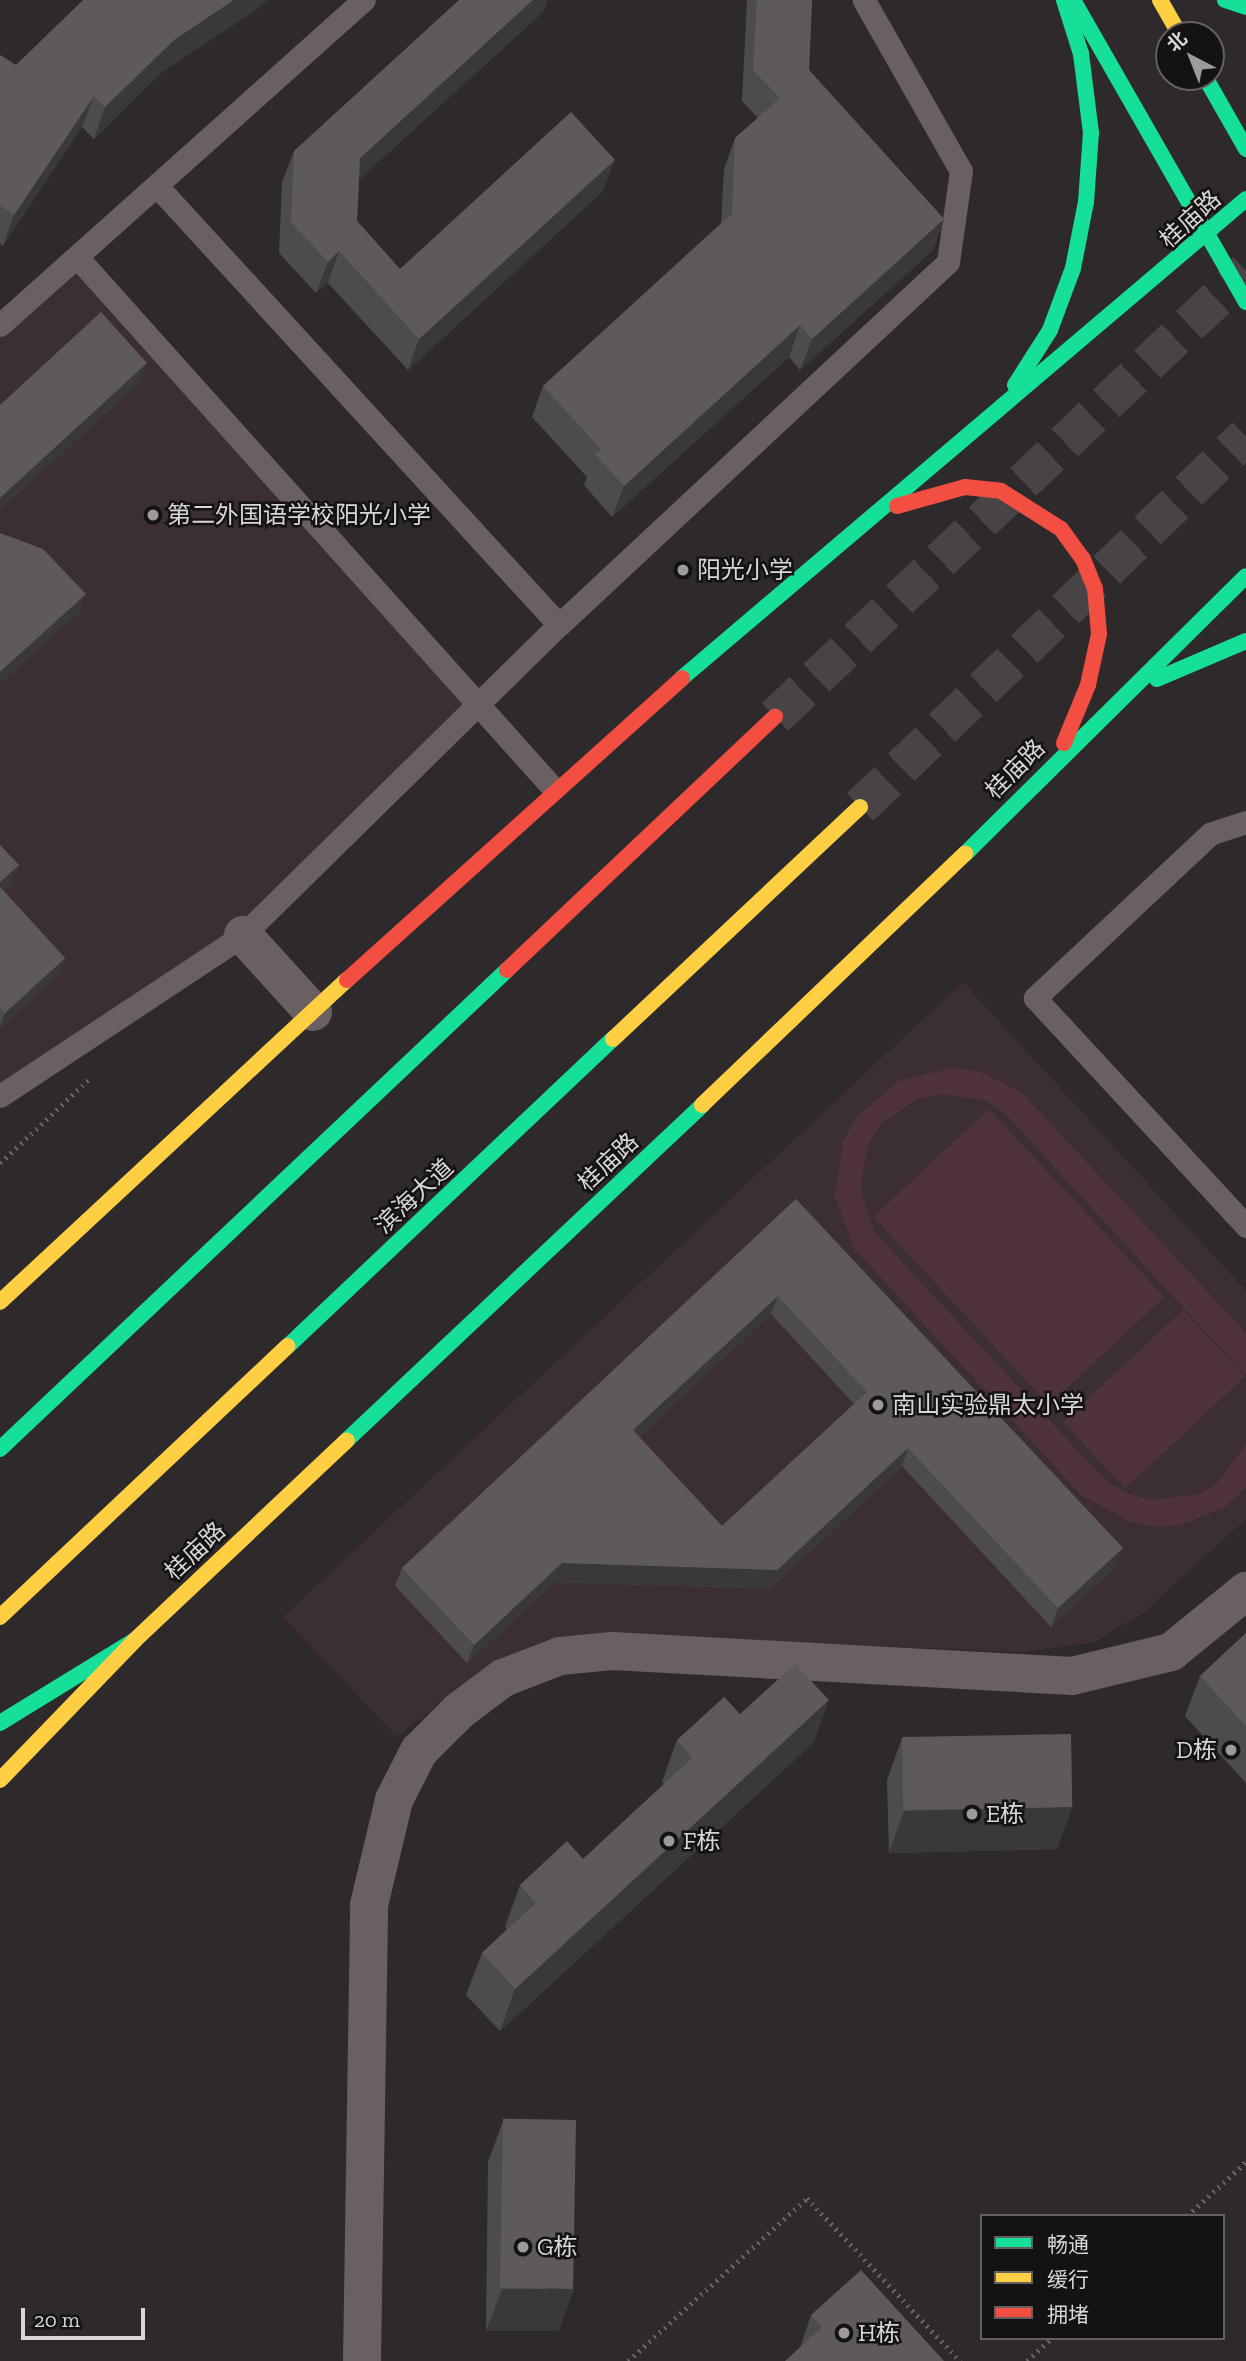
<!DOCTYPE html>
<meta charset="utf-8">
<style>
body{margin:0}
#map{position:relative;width:1246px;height:2361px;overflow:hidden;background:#2e2a2b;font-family:"Zilla Slab","Noto Sans SC",serif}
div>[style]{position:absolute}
.built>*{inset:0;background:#3b2f31}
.green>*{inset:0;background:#4e343a;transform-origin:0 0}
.highway-tunnel>*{height:38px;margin-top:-19px;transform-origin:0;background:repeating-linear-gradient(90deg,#484445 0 38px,transparent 0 57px)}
.path>*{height:4.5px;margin-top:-2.25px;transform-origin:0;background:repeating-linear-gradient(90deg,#6a6364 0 2px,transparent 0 7px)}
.lane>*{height:23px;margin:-11.5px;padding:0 11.5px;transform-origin:11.5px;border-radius:11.5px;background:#6a5f61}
.street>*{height:38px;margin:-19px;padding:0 19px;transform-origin:19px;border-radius:19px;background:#6a5f61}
.fast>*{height:16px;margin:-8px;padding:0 8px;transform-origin:8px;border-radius:8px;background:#16e098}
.slow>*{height:16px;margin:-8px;padding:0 8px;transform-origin:8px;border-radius:8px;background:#ffcf43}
.jam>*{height:16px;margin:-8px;padding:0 8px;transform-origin:8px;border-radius:8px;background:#f24e42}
.wall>*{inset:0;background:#4e4b4c}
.shaded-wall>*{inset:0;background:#3b3839}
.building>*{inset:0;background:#5e5a5b;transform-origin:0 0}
.dots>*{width:19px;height:19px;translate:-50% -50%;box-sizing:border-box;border:4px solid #151213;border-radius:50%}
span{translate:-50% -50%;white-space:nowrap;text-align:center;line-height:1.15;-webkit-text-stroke:5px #151213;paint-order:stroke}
.street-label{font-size:24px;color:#dad6d6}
.poi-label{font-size:24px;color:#dad6d6}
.left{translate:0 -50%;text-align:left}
.right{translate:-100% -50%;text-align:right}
.legend{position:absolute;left:980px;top:2214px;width:245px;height:126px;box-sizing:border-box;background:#151213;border:2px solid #646061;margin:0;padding:9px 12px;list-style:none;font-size:21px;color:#dad6d6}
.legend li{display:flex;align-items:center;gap:14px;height:35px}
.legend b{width:35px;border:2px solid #646061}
.north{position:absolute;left:1155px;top:21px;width:70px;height:70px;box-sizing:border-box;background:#151213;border:2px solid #646061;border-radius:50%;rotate:318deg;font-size:19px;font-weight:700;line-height:28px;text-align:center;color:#dad6d6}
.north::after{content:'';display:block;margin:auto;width:24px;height:32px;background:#9e9a9a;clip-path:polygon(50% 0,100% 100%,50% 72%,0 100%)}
.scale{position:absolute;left:21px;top:2308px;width:124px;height:32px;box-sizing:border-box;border:4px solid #dad6d6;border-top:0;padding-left:9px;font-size:21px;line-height:24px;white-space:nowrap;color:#dad6d6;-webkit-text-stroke:5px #151213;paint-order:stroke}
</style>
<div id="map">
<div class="built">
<i style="clip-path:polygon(77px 257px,476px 705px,243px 935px,0 1096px,0 325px)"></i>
<i style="clip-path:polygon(963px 982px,1246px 1291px,1246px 1519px,1143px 1613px,1095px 1642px,1024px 1652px,608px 1634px,550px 1639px,493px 1662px,397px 1737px,283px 1617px)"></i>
</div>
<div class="green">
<i style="clip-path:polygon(952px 1068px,979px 1071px,1022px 1093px,1246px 1333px,1246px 1376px,1004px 1112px,985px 1100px,940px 1094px,917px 1099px,880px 1125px,868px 1145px,860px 1189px,875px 1233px,1105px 1480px,1125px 1492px,1148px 1500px,1195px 1495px,1216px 1484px,1246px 1445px,1246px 1488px,1226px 1506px,1181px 1525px,1158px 1527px,1131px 1522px,1082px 1496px,854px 1248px,835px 1196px,843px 1141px,857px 1117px,898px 1081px)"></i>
<i style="left:989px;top:1109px;width:257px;height:158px;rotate:47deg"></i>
<i style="left:1183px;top:1310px;width:91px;height:164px;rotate:47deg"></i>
</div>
<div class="highway-tunnel">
<i style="left:775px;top:717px;width:649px;rotate:-43.44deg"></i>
<i style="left:860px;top:807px;width:535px;rotate:-43.86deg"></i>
</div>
<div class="path">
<i style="left:0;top:1163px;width:122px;rotate:-43.3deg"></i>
<i style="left:1187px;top:2216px;width:80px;rotate:-42.5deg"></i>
<i style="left:628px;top:2361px;width:242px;rotate:-42.3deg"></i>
<i style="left:807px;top:2198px;width:224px;rotate:46.8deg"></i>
<i style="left:1027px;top:2361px;width:34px;rotate:-43deg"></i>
</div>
<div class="lane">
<i style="left:157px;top:186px;width:595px;rotate:47.52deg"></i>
<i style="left:77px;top:257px;width:713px;rotate:48.13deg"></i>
<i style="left:0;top:325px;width:488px;rotate:-41.8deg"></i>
<i style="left:1246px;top:822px;width:38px;rotate:162deg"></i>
<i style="left:1210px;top:834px;width:240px;rotate:136.9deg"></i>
<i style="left:1035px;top:998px;width:311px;rotate:47.2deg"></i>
<i style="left:0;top:1096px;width:291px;rotate:-33.5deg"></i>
<i style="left:243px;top:935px;width:443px;rotate:-44.5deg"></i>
<i style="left:559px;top:625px;width:532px;rotate:-43.02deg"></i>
<i style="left:948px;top:262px;width:92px;rotate:-81.9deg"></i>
<i style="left:961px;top:171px;width:197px;rotate:-119.6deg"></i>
</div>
<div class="street">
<i style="left:243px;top:935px;width:104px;rotate:47.7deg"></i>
<i style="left:362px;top:2361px;width:456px;rotate:-89.1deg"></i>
<i style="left:369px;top:1905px;width:108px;rotate:-76.6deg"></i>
<i style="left:394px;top:1800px;width:55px;rotate:-63deg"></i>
<i style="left:419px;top:1751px;width:57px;rotate:-45deg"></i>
<i style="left:459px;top:1711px;width:55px;rotate:-36.9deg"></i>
<i style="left:503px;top:1678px;width:61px;rotate:-21.1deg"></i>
<i style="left:560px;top:1656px;width:52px;rotate:-5.5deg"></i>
<i style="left:612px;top:1651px;width:461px;rotate:3.1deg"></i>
<i style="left:1072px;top:1676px;width:102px;rotate:-13.6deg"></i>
<i style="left:1171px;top:1652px;width:97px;rotate:-39.1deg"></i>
</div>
<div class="fast">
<i style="left:1073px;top:0;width:348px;rotate:60.2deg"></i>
<i style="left:1225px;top:0;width:22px;rotate:18deg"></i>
<i style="left:1205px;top:77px;width:83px;rotate:60.3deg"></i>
<i style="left:1015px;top:385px;width:65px;rotate:-57.5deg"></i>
<i style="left:1050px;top:330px;width:66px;rotate:-69.6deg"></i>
<i style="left:1073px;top:268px;width:67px;rotate:-78.9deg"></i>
<i style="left:1086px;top:202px;width:69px;rotate:-85.9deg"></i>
<i style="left:1091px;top:133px;width:80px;rotate:-97.2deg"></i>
<i style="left:1081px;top:54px;width:57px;rotate:-107.5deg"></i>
<i style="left:682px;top:678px;width:740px;rotate:-40.34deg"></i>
<i style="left:1157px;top:679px;width:97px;rotate:-23.1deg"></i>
<i style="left:965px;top:854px;width:395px;rotate:-44.7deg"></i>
<i style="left:288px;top:1346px;width:447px;rotate:-43.4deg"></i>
<i style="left:347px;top:1440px;width:488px;rotate:-43.3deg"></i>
<i style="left:0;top:1449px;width:697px;rotate:-43.37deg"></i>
<i style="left:0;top:1723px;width:158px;rotate:-31.6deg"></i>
</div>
<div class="slow">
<i style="left:1160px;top:0;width:40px;rotate:60.3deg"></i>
<i style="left:613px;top:1039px;width:339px;rotate:-43.2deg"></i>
<i style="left:702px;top:1105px;width:364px;rotate:-43.7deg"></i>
<i style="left:0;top:1302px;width:473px;rotate:-42.9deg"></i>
<i style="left:0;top:1617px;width:395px;rotate:-43.3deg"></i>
<i style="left:0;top:1780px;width:194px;rotate:-46deg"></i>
<i style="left:135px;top:1640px;width:291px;rotate:-43.3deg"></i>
</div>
<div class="jam">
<i style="left:897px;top:506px;width:71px;rotate:-15.6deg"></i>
<i style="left:965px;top:487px;width:36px;rotate:6deg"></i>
<i style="left:1001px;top:491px;width:71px;rotate:32.3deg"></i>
<i style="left:1061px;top:529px;width:37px;rotate:54deg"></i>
<i style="left:1083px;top:559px;width:31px;rotate:68deg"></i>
<i style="left:1095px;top:588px;width:46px;rotate:85deg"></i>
<i style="left:1099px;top:634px;width:52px;rotate:102.2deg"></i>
<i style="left:1088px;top:685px;width:63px;rotate:112.5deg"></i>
<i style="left:507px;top:970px;width:369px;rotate:-43.4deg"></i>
<i style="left:347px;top:980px;width:451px;rotate:-42deg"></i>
</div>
<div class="wall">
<i style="clip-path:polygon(747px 0,812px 0,809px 70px,944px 219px,933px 250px,800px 370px,789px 357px,612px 517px,584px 485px,587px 477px,532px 417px,543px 386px,721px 223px,724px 169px,735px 138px,758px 118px,742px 101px)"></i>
<i style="clip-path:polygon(260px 7px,162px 72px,94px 139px,82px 127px,3px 246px,0 244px,0 55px,16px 65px)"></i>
<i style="clip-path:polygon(544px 11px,359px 179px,357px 221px,400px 269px,603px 191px,408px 370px,328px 283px,316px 293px,279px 253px,282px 182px,294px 151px)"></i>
<i style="clip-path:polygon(0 845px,12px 884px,4px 891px,65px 958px,58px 976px,0 1029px)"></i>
<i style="clip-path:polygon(evenodd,796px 1199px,1116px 1567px,1051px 1627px,902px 1466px,770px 1589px,555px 1582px,467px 1663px,395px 1586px,402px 1568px,796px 1199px,771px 1314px,854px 1404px,722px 1526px,639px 1437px,771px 1314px)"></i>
<i style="clip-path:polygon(1246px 1633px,1246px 1783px,1185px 1716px,1200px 1676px)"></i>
<i style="clip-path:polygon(740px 1714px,814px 1742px,500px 2031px,466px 1995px,482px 1953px,507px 1929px,505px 1927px,520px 1885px,583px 1859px,664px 1784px,662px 1782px,677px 1740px)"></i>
<i style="clip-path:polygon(902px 1738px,1072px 1807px,1057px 1849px,889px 1853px,887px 1780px)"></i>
<i style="clip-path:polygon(503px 2121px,559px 2331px,486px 2331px,488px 2162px)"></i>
<i style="clip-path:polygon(811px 2315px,944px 2361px,800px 2348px)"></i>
</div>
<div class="shaded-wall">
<i style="clip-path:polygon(234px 0,267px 0,260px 7px,162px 72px,94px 139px,105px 107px,174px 40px)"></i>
<i style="clip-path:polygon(533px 0,548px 0,544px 11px,349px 189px,360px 158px)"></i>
<i style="clip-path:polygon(94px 96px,82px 127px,3px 246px,14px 215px)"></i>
<i style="clip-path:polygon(615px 160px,603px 191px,408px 370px,419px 339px)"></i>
<i style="clip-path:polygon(944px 219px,933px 250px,800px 370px,812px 339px)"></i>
<i style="clip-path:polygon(339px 251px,328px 283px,316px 293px,328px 262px)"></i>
<i style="clip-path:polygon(800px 325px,789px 357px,612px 517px,624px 486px)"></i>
<i style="clip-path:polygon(147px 363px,141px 382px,0 510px,0 498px)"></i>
<i style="clip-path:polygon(86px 594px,79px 613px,0 684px,0 672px)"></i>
<i style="clip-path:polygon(19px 865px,12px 884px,0 895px,0 882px)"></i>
<i style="clip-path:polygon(65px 958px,58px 976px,0 1029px,0 1025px,5px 1013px)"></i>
<i style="clip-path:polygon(778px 1296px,771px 1314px,626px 1449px,633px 1430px)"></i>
<i style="clip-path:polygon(908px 1448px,902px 1466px,770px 1589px,555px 1582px,467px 1663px,474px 1645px,562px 1563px,777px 1570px)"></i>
<i style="clip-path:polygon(1123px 1548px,1116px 1567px,1051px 1627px,1058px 1608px)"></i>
<i style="clip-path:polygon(829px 1700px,814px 1742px,500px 2031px,515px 1989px)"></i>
<i style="clip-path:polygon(1072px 1807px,1057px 1849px,889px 1853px,904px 1811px)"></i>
<i style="clip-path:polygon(502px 2289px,574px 2289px,559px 2331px,486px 2331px)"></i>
</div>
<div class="building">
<i style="clip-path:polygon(83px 0,234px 0,174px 40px,105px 107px,94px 96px,14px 215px,0 205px,0 55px,16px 65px)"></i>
<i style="clip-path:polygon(459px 0,533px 0,360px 158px,357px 221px,400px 269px,571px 112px,615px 160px,419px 339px,339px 251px,328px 262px,291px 222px,294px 151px)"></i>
<i style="clip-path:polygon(757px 0,812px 0,809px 70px,944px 219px,812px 339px,800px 325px,624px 486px,595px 454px,601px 449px,543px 386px,732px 214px,735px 138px,780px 98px,753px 70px)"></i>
<i style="clip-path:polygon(101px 312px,147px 363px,0 498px,0 405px)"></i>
<i style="clip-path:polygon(0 533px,43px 549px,86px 594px,0 672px)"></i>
<i style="clip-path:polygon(0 845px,19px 865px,0 882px)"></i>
<i style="clip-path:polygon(0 887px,65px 958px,5px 1013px,0 1008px)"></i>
<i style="clip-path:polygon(evenodd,796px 1199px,1123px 1548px,1058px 1608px,908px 1448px,777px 1570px,562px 1563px,474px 1645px,402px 1568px,796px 1199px,778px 1296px,867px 1392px,722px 1526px,633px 1430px,778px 1296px)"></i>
<i style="clip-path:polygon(1246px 1633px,1246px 1726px,1200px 1676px)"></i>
<i style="clip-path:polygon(795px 1664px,829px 1700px,515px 1989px,482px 1953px,536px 1903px,520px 1885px,567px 1841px,583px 1859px,692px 1758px,677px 1740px,724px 1697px,740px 1714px)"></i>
<i style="left:1071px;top:1734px;width:73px;height:169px;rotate:89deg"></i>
<i style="left:576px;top:2120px;width:169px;height:73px;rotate:91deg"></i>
<i style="clip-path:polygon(861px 2270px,944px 2361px,785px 2361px,822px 2327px,811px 2315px)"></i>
</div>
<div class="dots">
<i style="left:153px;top:515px;background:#9e9a9a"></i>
<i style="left:683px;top:570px;background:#9e9a9a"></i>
<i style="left:878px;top:1405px;background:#9e9a9a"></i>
<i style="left:1231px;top:1750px;background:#9e9a9a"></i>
<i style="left:972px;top:1814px;background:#9e9a9a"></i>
<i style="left:669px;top:1841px;background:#9e9a9a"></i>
<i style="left:523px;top:2247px;background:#9e9a9a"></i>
<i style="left:844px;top:2333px;background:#9e9a9a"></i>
</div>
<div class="street-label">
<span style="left:1190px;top:219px;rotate:-42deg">桂庙路</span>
<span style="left:1015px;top:769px;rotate:-45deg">桂庙路</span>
<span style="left:608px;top:1162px;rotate:-43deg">桂庙路</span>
<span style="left:414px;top:1196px;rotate:-43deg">滨海大道</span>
<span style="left:195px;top:1551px;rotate:-43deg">桂庙路</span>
</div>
<div class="poi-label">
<span class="left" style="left:167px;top:515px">第二外国语学校阳光小学</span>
<span class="left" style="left:697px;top:570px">阳光小学</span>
<span class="left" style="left:892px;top:1405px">南山实验鼎太小学</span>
<span class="right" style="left:1217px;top:1750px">D栋</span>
<span class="left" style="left:986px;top:1814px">E栋</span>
<span class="left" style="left:683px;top:1841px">F栋</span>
<span class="left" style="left:537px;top:2247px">G栋</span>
<span class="left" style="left:858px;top:2333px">H栋</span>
</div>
<ul class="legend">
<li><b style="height:9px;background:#16e098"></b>畅通</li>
<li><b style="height:9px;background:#ffcf43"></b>缓行</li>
<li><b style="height:9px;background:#f24e42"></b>拥堵</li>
</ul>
<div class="north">北</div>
<div class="scale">20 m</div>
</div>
